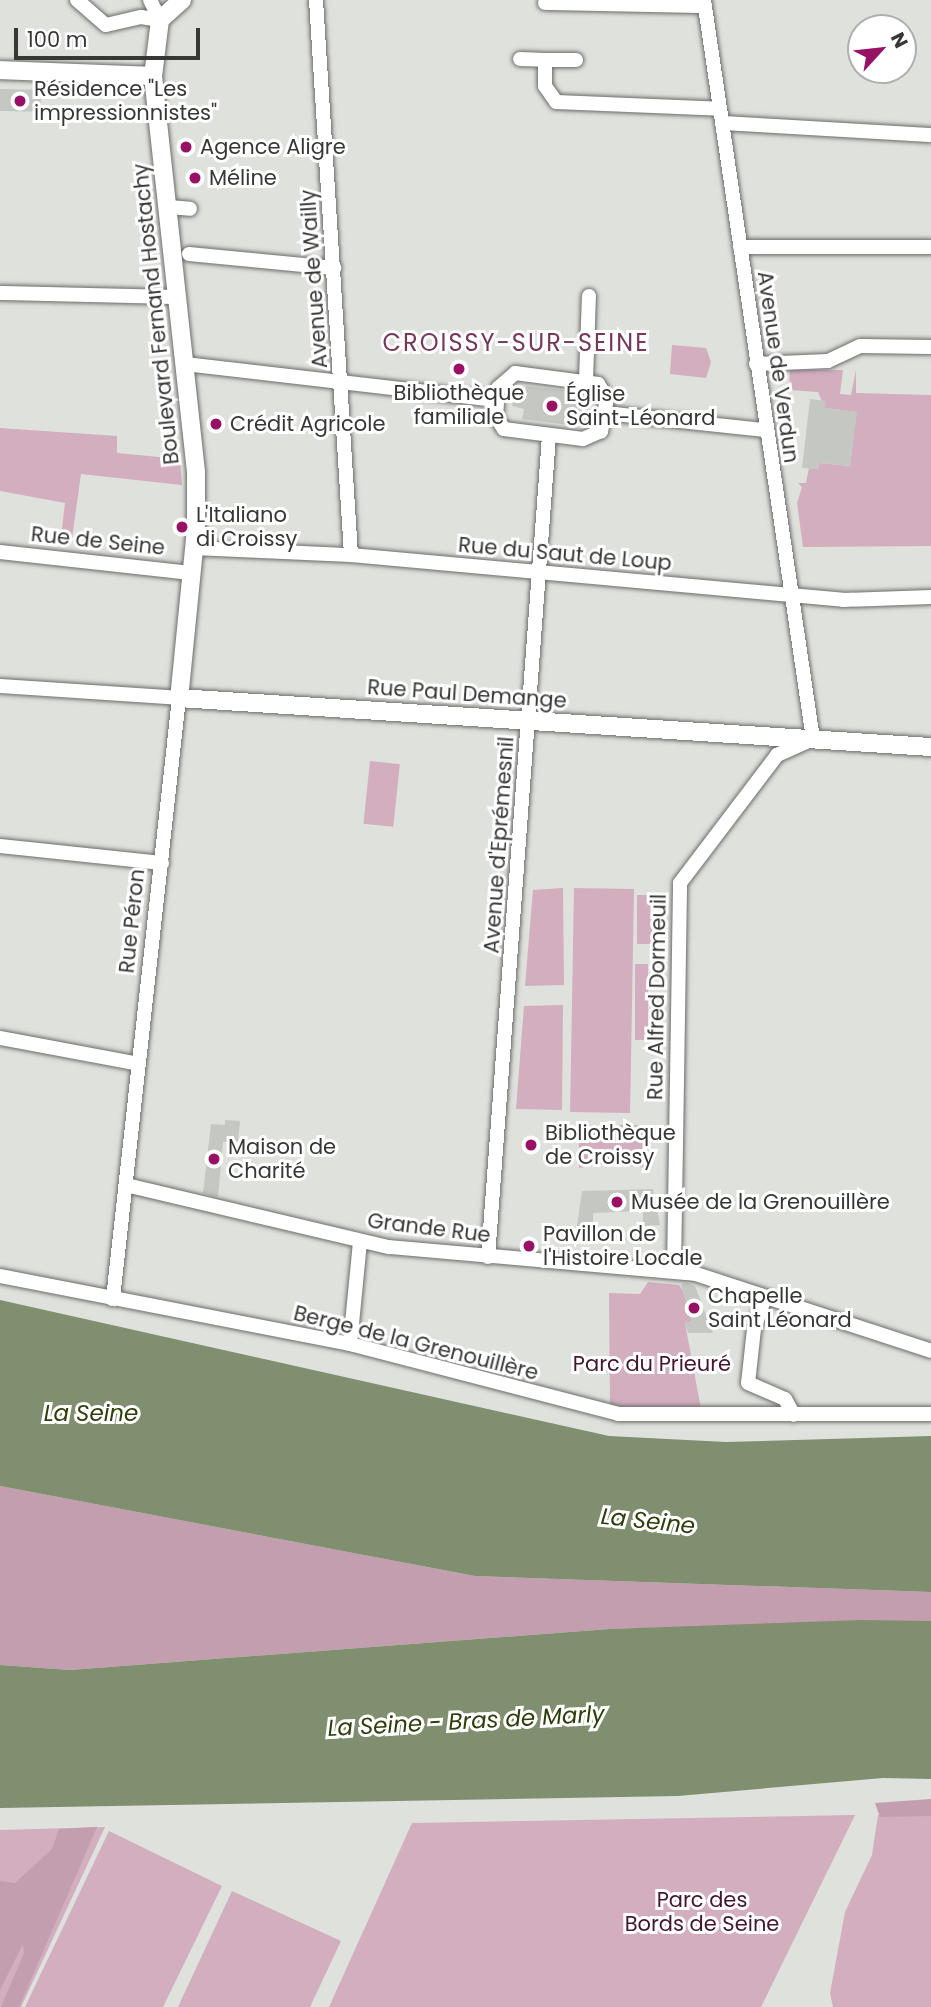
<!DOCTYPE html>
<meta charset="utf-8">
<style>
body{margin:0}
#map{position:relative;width:931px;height:2007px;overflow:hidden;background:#dfe1dd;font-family:Poppins,sans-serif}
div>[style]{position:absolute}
.green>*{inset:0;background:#d2aebe;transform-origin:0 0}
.forest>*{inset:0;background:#c39eae}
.water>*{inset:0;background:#808f6f}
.building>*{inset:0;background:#c5c7c3;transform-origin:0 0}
.roads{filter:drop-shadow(0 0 2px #6b6d69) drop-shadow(0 0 2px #6b6d69)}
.minor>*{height:14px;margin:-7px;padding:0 7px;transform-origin:7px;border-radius:7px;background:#fff}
.major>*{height:18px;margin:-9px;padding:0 9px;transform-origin:9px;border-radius:9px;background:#fff}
.dots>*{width:19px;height:19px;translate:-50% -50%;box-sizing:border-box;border:4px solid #fff;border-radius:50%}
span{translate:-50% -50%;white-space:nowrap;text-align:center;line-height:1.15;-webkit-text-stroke:6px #fff;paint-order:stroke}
.poi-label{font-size:21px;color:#373836}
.left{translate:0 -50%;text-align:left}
.street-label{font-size:21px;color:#373836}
.park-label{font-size:21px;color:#45162f}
.water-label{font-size:23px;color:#2d3f0a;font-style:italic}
.quarter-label{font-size:24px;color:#783758;letter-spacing:2px}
.north{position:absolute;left:847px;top:14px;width:70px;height:70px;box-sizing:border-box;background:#fff;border:2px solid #afafaf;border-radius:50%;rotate:63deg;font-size:19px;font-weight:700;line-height:28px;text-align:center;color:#373836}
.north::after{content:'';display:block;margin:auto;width:24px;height:32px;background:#991164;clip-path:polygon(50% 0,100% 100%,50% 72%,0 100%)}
.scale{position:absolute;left:14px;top:28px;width:186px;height:32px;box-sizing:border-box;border:4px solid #373836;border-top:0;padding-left:9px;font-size:21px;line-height:24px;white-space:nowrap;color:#373836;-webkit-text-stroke:5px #fff;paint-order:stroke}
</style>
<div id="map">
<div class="green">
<i style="clip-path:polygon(672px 345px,706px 348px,711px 362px,706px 378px,670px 374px)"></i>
<i style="clip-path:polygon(790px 370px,843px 370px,840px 394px,851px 395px,856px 370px,856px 393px,931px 395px,931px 546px,803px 547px,797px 503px,802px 487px,798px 483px,806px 483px,809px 468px,818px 469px,819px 463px,850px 466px,856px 412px,825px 408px,818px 392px,789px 390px)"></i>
<i style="clip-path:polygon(0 428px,117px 436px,117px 453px,180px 459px,182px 485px,81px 474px,72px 538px,61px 537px,65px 503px,0 491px)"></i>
<i style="left:370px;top:761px;width:30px;height:63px;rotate:6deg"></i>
<i style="clip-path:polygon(563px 888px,564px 985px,525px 986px,533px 890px)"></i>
<i style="left:574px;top:888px;width:60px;height:224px;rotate:1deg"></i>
<i style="left:637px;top:895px;width:15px;height:49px"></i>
<i style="left:635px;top:964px;width:13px;height:76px"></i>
<i style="clip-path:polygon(563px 1005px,562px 1110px,516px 1109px,524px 1006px)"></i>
<i style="clip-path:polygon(579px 1125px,648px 1125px,647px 1168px,608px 1163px,579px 1168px)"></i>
<i style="clip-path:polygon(648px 1282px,679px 1285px,683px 1291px,692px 1321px,685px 1323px,701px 1409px,610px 1407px,609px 1293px,640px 1294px)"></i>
<i style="clip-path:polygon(931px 1813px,931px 2007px,833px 2007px,830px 1993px,845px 1912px,872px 1855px,878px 1815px)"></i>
<i style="clip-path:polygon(855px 1815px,761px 2007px,329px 2007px,412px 1823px)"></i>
<i style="clip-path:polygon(105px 1827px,21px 2007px,0 2007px,0 1830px)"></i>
<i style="clip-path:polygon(109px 1831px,222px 1886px,163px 2007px,25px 2007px)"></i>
<i style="clip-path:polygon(232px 1891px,341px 1941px,310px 2007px,178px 2007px)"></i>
</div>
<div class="forest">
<i style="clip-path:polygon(0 1486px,475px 1576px,931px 1592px,931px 1621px,609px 1629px,70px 1670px,0 1665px)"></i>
<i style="clip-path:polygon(931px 1799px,931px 1816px,880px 1817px,875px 1803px)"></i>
<i style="clip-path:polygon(97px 1827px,19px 2007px,1px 2007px,24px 1953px,23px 1944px,0 1990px,0 1881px,15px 1883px,52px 1849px,59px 1829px)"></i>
</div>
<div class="water">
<i style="clip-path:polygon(0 1300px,609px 1436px,726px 1442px,931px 1436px,931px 1592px,475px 1576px,0 1486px)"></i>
<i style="clip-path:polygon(861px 1620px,931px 1621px,931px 1779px,883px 1778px,678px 1796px,0 1808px,0 1665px,70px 1670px,609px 1629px)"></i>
</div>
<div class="building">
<i style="left:0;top:89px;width:41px;height:22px;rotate:1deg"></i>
<i style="clip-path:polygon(526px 386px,590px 393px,586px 427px,522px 419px,524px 409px,512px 406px,513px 396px,525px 396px)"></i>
<i style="clip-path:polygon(810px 399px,826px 401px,825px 408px,857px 412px,850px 466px,819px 463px,818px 469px,802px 468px)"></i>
<i style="clip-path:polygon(225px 1120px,240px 1121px,238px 1141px,223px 1142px,218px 1197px,203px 1193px,211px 1124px,225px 1125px)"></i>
<i style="clip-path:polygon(653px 1189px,660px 1225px,643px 1226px,643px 1211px,593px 1213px,593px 1226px,577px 1226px,582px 1191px)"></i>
<i style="clip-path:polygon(687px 1283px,695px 1286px,713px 1333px,688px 1333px,685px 1323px,691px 1321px,681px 1284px)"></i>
</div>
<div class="roads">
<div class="minor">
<i style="left:77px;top:0;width:38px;rotate:41deg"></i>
<i style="left:106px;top:25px;width:36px;rotate:-13deg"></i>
<i style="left:141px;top:17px;width:19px;rotate:9deg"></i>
<i style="left:150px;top:0;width:22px;rotate:63deg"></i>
<i style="left:316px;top:0;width:556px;rotate:86.39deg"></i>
<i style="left:545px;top:3px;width:160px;rotate:1.1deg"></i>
<i style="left:520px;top:59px;width:25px;rotate:2deg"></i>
<i style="left:545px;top:60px;width:26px;rotate:90deg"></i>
<i style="left:545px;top:86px;width:19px;rotate:55deg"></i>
<i style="left:556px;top:102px;width:164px;rotate:2.4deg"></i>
<i style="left:545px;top:60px;width:31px"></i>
<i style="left:722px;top:123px;width:209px;rotate:3.3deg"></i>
<i style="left:169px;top:207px;width:21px;rotate:5deg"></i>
<i style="left:740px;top:247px;width:191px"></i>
<i style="left:189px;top:254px;width:146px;rotate:5.5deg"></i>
<i style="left:0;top:293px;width:178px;rotate:1.3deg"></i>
<i style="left:185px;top:364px;width:313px;rotate:6.6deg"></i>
<i style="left:756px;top:364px;width:72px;rotate:-2.4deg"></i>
<i style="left:828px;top:361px;width:35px;rotate:-25deg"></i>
<i style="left:860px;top:346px;width:71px;rotate:0.8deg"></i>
<i style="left:515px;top:373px;width:84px;rotate:7.5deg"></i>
<i style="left:598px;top:384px;width:17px;rotate:57deg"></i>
<i style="left:607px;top:398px;width:34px;rotate:100deg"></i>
<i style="left:601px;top:431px;width:20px;rotate:156deg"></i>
<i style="left:583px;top:439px;width:80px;rotate:-172.8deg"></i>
<i style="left:504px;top:429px;width:14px;rotate:-124deg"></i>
<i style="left:496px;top:417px;width:29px;rotate:-86deg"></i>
<i style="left:498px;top:388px;width:23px;rotate:-41deg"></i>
<i style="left:586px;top:380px;width:84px;rotate:-88deg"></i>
<i style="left:605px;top:413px;width:161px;rotate:6.1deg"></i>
<i style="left:194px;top:548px;width:157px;rotate:2.6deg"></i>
<i style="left:351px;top:555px;width:494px;rotate:5.2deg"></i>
<i style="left:843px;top:600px;width:88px;rotate:-2deg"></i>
<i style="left:0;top:552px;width:192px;rotate:6.3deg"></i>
<i style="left:0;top:686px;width:179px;rotate:3.8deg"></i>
<i style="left:179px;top:698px;width:605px;rotate:96.27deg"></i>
<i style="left:0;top:846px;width:163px;rotate:6deg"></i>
<i style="left:0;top:1038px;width:141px;rotate:10.6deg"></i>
<i style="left:126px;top:1185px;width:270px;rotate:13.3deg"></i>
<i style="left:389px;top:1247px;width:308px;rotate:5deg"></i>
<i style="left:696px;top:1274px;width:247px;rotate:18.1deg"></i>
<i style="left:488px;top:1257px;width:823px;rotate:-85.75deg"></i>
<i style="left:674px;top:1270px;width:387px;rotate:-89.1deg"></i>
<i style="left:680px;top:883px;width:161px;rotate:-52.8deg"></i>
<i style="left:777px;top:755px;width:39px;rotate:-24deg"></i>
<i style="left:813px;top:739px;width:747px;rotate:-98.39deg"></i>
<i style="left:0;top:1276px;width:357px;rotate:11deg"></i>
<i style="left:350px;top:1344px;width:277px;rotate:14.6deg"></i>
<i style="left:618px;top:1414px;width:313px"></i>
<i style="left:765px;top:1297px;width:34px;rotate:109deg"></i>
<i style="left:754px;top:1329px;width:54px;rotate:96.3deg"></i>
<i style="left:748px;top:1383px;width:40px;rotate:23.4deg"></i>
<i style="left:785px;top:1399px;width:18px;rotate:61deg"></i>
<i style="left:350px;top:1344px;width:102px;rotate:-84.4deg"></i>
</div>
<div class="major">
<i style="left:182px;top:0;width:30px;rotate:138deg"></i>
<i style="left:160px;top:20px;width:56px;rotate:97.1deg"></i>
<i style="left:153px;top:76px;width:398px;rotate:83.8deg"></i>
<i style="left:196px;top:472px;width:57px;rotate:90deg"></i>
<i style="left:196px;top:529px;width:170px;rotate:95.7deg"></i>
<i style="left:179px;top:698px;width:754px;rotate:3.73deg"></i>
<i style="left:0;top:70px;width:153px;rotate:2.2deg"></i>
</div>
</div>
<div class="dots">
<i style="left:20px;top:101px;background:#991164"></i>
<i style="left:186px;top:147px;background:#991164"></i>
<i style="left:195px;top:178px;background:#991164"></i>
<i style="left:459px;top:369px;background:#991164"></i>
<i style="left:552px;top:406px;background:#991164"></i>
<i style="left:216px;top:424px;background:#991164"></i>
<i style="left:182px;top:527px;background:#991164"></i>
<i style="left:531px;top:1145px;background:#991164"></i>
<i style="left:214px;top:1159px;background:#991164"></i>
<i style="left:617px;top:1202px;background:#991164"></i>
<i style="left:529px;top:1246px;background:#991164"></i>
<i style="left:694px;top:1308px;background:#991164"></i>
</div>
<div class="poi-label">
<span class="left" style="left:34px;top:101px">Résidence "Les<br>impressionnistes"</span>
<span class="left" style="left:200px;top:147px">Agence Aligre</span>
<span class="left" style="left:209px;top:178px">Méline</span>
<span style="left:459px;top:405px">Bibliothèque<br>familiale</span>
<span class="left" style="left:566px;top:406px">Église<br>Saint-Léonard</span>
<span class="left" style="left:230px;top:424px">Crédit Agricole</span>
<span class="left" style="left:196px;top:527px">L'Italiano<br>di Croissy</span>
<span class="left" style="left:545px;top:1145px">Bibliothèque<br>de Croissy</span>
<span class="left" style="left:228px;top:1159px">Maison de<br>Charité</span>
<span class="left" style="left:631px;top:1202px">Musée de la Grenouillère</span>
<span class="left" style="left:543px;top:1246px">Pavillon de<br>l'Histoire Locale</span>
<span class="left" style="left:708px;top:1308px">Chapelle<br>Saint Léonard</span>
</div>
<div class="street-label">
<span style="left:314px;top:279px;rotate:-94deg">Avenue de Wailly</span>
<span style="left:156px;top:314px;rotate:-96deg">Boulevard Fernand Hostachy</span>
<span style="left:778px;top:367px;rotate:82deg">Avenue de Verdun</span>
<span style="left:98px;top:541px;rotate:6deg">Rue de Seine</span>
<span style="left:565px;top:554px;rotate:5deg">Rue du Saut de Loup</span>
<span style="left:467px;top:694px;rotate:4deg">Rue Paul Demange</span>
<span style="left:499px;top:845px;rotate:-86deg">Avenue d'Eprémesnil</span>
<span style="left:132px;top:921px;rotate:-84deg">Rue Péron</span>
<span style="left:657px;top:997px;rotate:-89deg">Rue Alfred Dormeuil</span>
<span style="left:429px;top:1228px;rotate:7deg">Grande Rue</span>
<span style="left:416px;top:1343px;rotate:14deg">Berge de la Grenouillère</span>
</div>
<div class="park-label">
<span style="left:652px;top:1364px">Parc du Prieuré</span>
<span style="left:702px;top:1912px">Parc des<br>Bords de Seine</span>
</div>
<div class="water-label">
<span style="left:91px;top:1413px">La Seine</span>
<span style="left:648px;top:1521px;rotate:6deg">La Seine</span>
<span style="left:466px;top:1721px;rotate:-3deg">La Seine - Bras de Marly</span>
</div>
<div class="quarter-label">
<span style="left:516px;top:343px">CROISSY-SUR-SEINE</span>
</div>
<div class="north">N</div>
<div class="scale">100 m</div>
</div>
